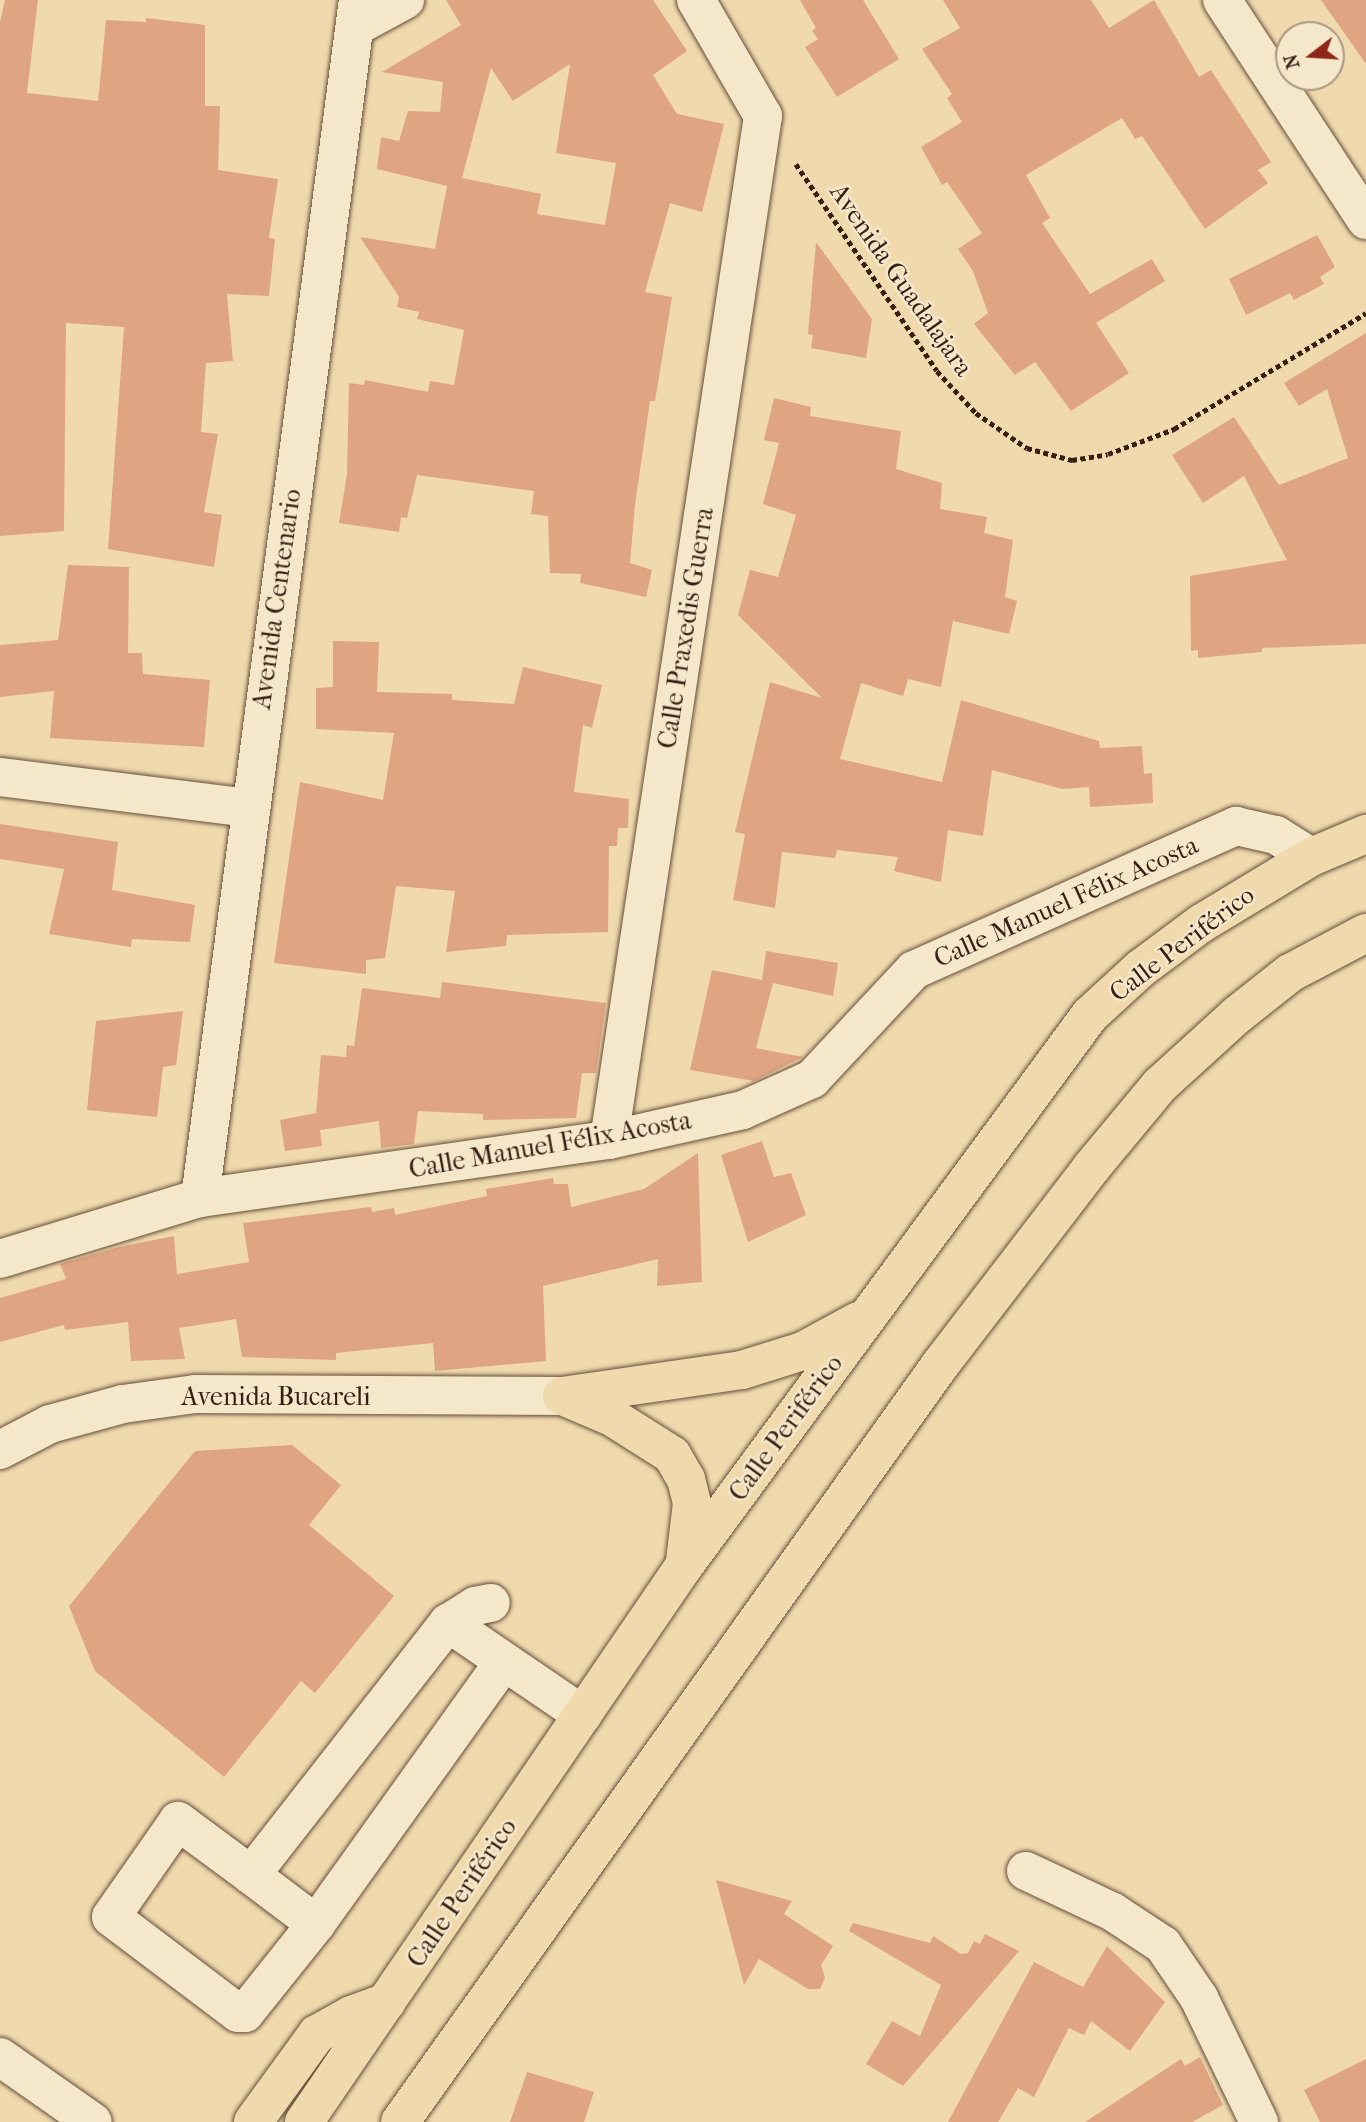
<!DOCTYPE html>
<meta charset="utf-8">
<style>
body{margin:0}
#map{position:relative;width:1366px;height:2122px;overflow:hidden;background:#f0daad;font-family:"IM FELL French Canon",serif}
div>[style]{position:absolute}
.building>*{inset:0;background:#dfa481}
.path>*{height:4.5px;margin-top:-2.25px;transform-origin:0;background:repeating-linear-gradient(90deg,#371f15 0 5px,transparent 0 8.5px)}
.roads{filter:drop-shadow(0 0 2px #654e3b) drop-shadow(0 0 2px #654e3b)}
.minor>*{height:38px;margin:-19px;padding:0 19px;transform-origin:19px;border-radius:19px;background:#f5e7ca}
.highway>*{height:38px;margin:-19px;padding:0 19px;transform-origin:19px;border-radius:19px;background:#f0daad}
span{translate:-50% -50%;white-space:nowrap;text-align:center;line-height:1.15;-webkit-text-stroke:5px #f5e7ca;paint-order:stroke}
.street-label{font-size:26px;color:#371f15}
.north{position:absolute;left:1275px;top:21px;width:70px;height:70px;box-sizing:border-box;background:#f5e7ca;border:2px solid #a99782;border-radius:50%;rotate:253deg;font-size:19px;font-weight:700;line-height:28px;text-align:center;color:#371f15}
.north::after{content:'';display:block;margin:auto;width:24px;height:32px;background:#8f2418;clip-path:polygon(50% 0,100% 100%,50% 72%,0 100%)}
</style>
<div id="map">
<div class="building">
<i style="clip-path:polygon(5px 0,38px 0,27px 93px,98px 101px,106px 20px,146px 22px,146px 18px,205px 25px,205px 106px,220px 106px,218px 170px,278px 179px,269px 238px,275px 239px,269px 296px,227px 294px,233px 361px,206px 363px,201px 432px,218px 434px,204px 512px,222px 515px,214px 567px,108px 549px,124px 327px,66px 323px,64px 531px,0 536px,0 22px)"></i>
<i style="clip-path:polygon(evenodd,446px 0,653px 0,687px 51px,653px 75px,677px 114px,724px 124px,702px 212px,670px 203px,645px 292px,672px 297px,655px 401px,650px 401px,635px 505px,630px 563px,652px 570px,646px 597px,580px 583px,581px 574px,550px 573px,548px 516px,531px 514px,534px 491px,417px 475px,407px 518px,401px 517px,399px 532px,339px 523px,347px 474px,349px 383px,364px 385px,365px 380px,428px 392px,430px 381px,454px 385px,464px 330px,417px 319px,419px 312px,397px 307px,399px 297px,360px 237px,435px 249px,447px 186px,377px 169px,381px 137px,399px 141px,408px 111px,440px 112px,443px 82px,382px 72px,461px 25px,446px 0,570px 64px,556px 153px,616px 163px,605px 225px,537px 214px,541px 194px,462px 178px,491px 68px,513px 101px,570px 64px)"></i>
<i style="clip-path:polygon(800px 0,863px 0,899px 59px,837px 97px,805px 47px,818px 39px,812px 31px,816px 28px)"></i>
<i style="clip-path:polygon(943px 0,1091px 0,1109px 28px,1154px 0,1199px 77px,1211px 70px,1271px 162px,1258px 170px,1268px 183px,1205px 229px,1142px 136px,1135px 139px,1122px 118px,1026px 175px,1050px 218px,1042px 223px,1090px 294px,1152px 259px,1165px 281px,1096px 323px,1129px 373px,1071px 411px,1035px 362px,1015px 375px,974px 324px,988px 313px,973px 271px,958px 249px,982px 233px,947px 182px,942px 185px,921px 147px,962px 122px,947px 98px,952px 94px,922px 49px,960px 28px)"></i>
<i style="clip-path:polygon(1321px 0,1366px 0,1366px 64px)"></i>
<i style="clip-path:polygon(1317px 235px,1335px 267px,1320px 277px,1324px 284px,1294px 300px,1290px 293px,1246px 315px,1229px 279px)"></i>
<i style="clip-path:polygon(816px 242px,872px 319px,866px 358px,811px 348px,813px 335px,808px 334px)"></i>
<i style="clip-path:polygon(1366px 333px,1366px 644px,1262px 648px,1262px 652px,1198px 658px,1198px 650px,1191px 651px,1190px 576px,1287px 560px,1244px 476px,1203px 503px,1172px 455px,1234px 417px,1279px 485px,1348px 458px,1327px 389px,1299px 406px,1284px 383px)"></i>
<i style="clip-path:polygon(774px 398px,811px 407px,810px 416px,901px 431px,896px 469px,942px 483px,940px 509px,987px 517px,984px 533px,1013px 540px,1005px 597px,1017px 601px,1009px 634px,953px 621px,941px 687px,908px 679px,903px 696px,861px 683px,840px 759px,942px 782px,961px 700px,1099px 741px,1100px 748px,1142px 746px,1144px 774px,1152px 773px,1153px 803px,1090px 807px,1089px 787px,1062px 789px,992px 770px,983px 836px,948px 830px,941px 882px,894px 871px,898px 857px,837px 850px,835px 858px,782px 852px,775px 908px,733px 900px,745px 834px,735px 832px,770px 682px,822px 698px,738px 615px,750px 570px,778px 577px,796px 515px,763px 504px,779px 443px,764px 440px)"></i>
<i style="clip-path:polygon(68px 565px,129px 567px,128px 653px,142px 653px,143px 674px,210px 680px,204px 747px,50px 738px,54px 691px,0 697px,0 645px,58px 640px)"></i>
<i style="clip-path:polygon(333px 641px,379px 642px,377px 692px,452px 694px,452px 700px,514px 704px,523px 667px,602px 685px,592px 728px,583px 725px,574px 792px,629px 799px,628px 828px,618px 828px,617px 846px,609px 846px,608px 932px,507px 935px,506px 946px,446px 952px,455px 891px,396px 886px,385px 958px,366px 960px,366px 974px,274px 963px,300px 782px,383px 800px,394px 733px,316px 729px,316px 688px,333px 687px)"></i>
<i style="clip-path:polygon(0 824px,118px 842px,112px 890px,195px 905px,190px 942px,132px 939px,131px 947px,49px 934px,64px 869px,0 859px)"></i>
<i style="clip-path:polygon(766px 951px,838px 963px,833px 996px,773px 983px,756px 1048px,803px 1057px,754px 1081px,690px 1070px,712px 970px,762px 980px)"></i>
<i style="clip-path:polygon(442px 982px,606px 1003px,596px 1073px,582px 1073px,576px 1118px,483px 1120px,483px 1114px,418px 1111px,414px 1144px,381px 1148px,379px 1121px,320px 1130px,322px 1146px,285px 1151px,280px 1120px,316px 1113px,321px 1055px,346px 1057px,347px 1045px,354px 1046px,362px 988px,440px 998px)"></i>
<i style="clip-path:polygon(183px 1011px,176px 1065px,163px 1067px,157px 1117px,87px 1110px,96px 1021px)"></i>
<i style="clip-path:polygon(762px 1141px,774px 1177px,791px 1173px,806px 1215px,748px 1242px,721px 1155px)"></i>
<i style="clip-path:polygon(698px 1153px,702px 1282px,657px 1286px,658px 1259px,543px 1286px,546px 1361px,435px 1371px,433px 1343px,336px 1353px,336px 1360px,242px 1357px,236px 1319px,179px 1328px,185px 1359px,131px 1361px,128px 1322px,65px 1330px,64px 1325px,0 1342px,0 1298px,66px 1279px,60px 1264px,119px 1247px,174px 1236px,177px 1274px,249px 1262px,243px 1223px,371px 1207px,372px 1212px,394px 1208px,395px 1215px,487px 1196px,486px 1189px,553px 1178px,554px 1184px,568px 1184px,571px 1207px,644px 1189px)"></i>
<i style="clip-path:polygon(292px 1445px,341px 1485px,309px 1525px,394px 1596px,315px 1693px,301px 1681px,224px 1777px,95px 1671px,69px 1606px,195px 1451px)"></i>
<i style="clip-path:polygon(716px 1880px,792px 1901px,784px 1914px,833px 1946px,821px 1965px,825px 1978px,820px 1989px,808px 1989px,759px 1959px,744px 1985px)"></i>
<i style="clip-path:polygon(853px 1923px,930px 1943px,933px 1936px,961px 1954px,968px 1953px,974px 1941px,980px 1944px,985px 1934px,1019px 1951px,903px 2086px,866px 2064px,892px 2021px,920px 2036px,941px 1985px,849px 1931px)"></i>
<i style="clip-path:polygon(1107px 1946px,1165px 2002px,1130px 2051px,1091px 2021px,1084px 2035px,1069px 2028px,1034px 2097px,1018px 2088px,998px 2122px,948px 2122px,1034px 1962px,1083px 1987px)"></i>
<i style="clip-path:polygon(1200px 2057px,1223px 2105px,1192px 2122px,1085px 2122px,1181px 2059px,1185px 2066px)"></i>
<i style="clip-path:polygon(1366px 2059px,1366px 2122px,1320px 2122px,1304px 2090px)"></i>
<i style="clip-path:polygon(527px 2072px,594px 2092px,584px 2122px,510px 2122px)"></i>
</div>
<div class="path">
<i style="left:796px;top:164px;width:250px;rotate:55.7deg"></i>
<i style="left:937px;top:371px;width:57px;rotate:47.1deg"></i>
<i style="left:976px;top:413px;width:62px;rotate:34.5deg"></i>
<i style="left:1027px;top:448px;width:47px;rotate:14.9deg"></i>
<i style="left:1072px;top:460px;width:36px;rotate:-9deg"></i>
<i style="left:1108px;top:454px;width:71px;rotate:-20.7deg"></i>
<i style="left:1174px;top:429px;width:224px;rotate:-31.1deg"></i>
</div>
<div class="roads">
<div class="minor">
<i style="left:1222px;top:0;width:263px;rotate:56.8deg"></i>
<i style="left:355px;top:27px;width:57px;rotate:-28.4deg"></i>
<i style="left:0;top:777px;width:251px;rotate:7.1deg"></i>
<i style="left:609px;top:1140px;width:1036px;rotate:-81.45deg"></i>
<i style="left:763px;top:116px;width:134px;rotate:-120deg"></i>
<i style="left:200px;top:1198px;width:1208px;rotate:-82.49deg"></i>
<i style="left:0;top:1259px;width:209px;rotate:-17deg"></i>
<i style="left:200px;top:1198px;width:413px;rotate:-8.1deg"></i>
<i style="left:609px;top:1140px;width:137px;rotate:-12.6deg"></i>
<i style="left:743px;top:1110px;width:76px;rotate:-24.2deg"></i>
<i style="left:812px;top:1079px;width:149px;rotate:-46.9deg"></i>
<i style="left:914px;top:970px;width:353px;rotate:-24.1deg"></i>
<i style="left:1236px;top:826px;width:41px;rotate:12.7deg"></i>
<i style="left:1276px;top:835px;width:41px;rotate:32.2deg"></i>
<i style="left:0;top:1450px;width:56px;rotate:-27.5deg"></i>
<i style="left:50px;top:1424px;width:76px;rotate:-15.3deg"></i>
<i style="left:123px;top:1404px;width:73px;rotate:-7.9deg"></i>
<i style="left:195px;top:1394px;width:367px;rotate:0.3deg"></i>
<i style="left:448px;top:1623px;width:163px;rotate:34.3deg"></i>
<i style="left:1026px;top:1871px;width:96px;rotate:25.2deg"></i>
<i style="left:1113px;top:1912px;width:60px;rotate:33.4deg"></i>
<i style="left:1163px;top:1945px;width:64px;rotate:55.8deg"></i>
<i style="left:1199px;top:1998px;width:138px;rotate:64.2deg"></i>
<i style="left:251px;top:1875px;width:91px;rotate:-143.5deg"></i>
<i style="left:178px;top:1821px;width:117px;rotate:124.9deg"></i>
<i style="left:111px;top:1917px;width:159px;rotate:37.1deg"></i>
<i style="left:238px;top:2013px;width:7px"></i>
<i style="left:245px;top:2013px;width:114px;rotate:-51.4deg"></i>
<i style="left:316px;top:1924px;width:323px;rotate:-54.4deg"></i>
<i style="left:316px;top:1924px;width:81px;rotate:-143deg"></i>
<i style="left:251px;top:1875px;width:320px;rotate:-52deg"></i>
<i style="left:448px;top:1623px;width:32px;rotate:-32deg"></i>
<i style="left:475px;top:1606px;width:16px;rotate:-11deg"></i>
<i style="left:0;top:2057px;width:113px;rotate:35deg"></i>
</div>
<div class="highway">
<i style="left:562px;top:1396px;width:182px;rotate:-8.2deg"></i>
<i style="left:742px;top:1370px;width:64px;rotate:-17.3deg"></i>
<i style="left:803px;top:1351px;width:63px;rotate:-28.6deg"></i>
<i style="left:565px;top:1397px;width:51px;rotate:23.1deg"></i>
<i style="left:612px;top:1417px;width:71px;rotate:32.3deg"></i>
<i style="left:672px;top:1455px;width:28px;rotate:60deg"></i>
<i style="left:686px;top:1479px;width:25px;rotate:76deg"></i>
<i style="left:692px;top:1503px;width:58px;rotate:96.9deg"></i>
<i style="left:253px;top:2122px;width:109px;rotate:-54deg"></i>
<i style="left:317px;top:2034px;width:39px;rotate:-29deg"></i>
<i style="left:351px;top:2015px;width:38px;rotate:-20deg"></i>
<i style="left:304px;top:2122px;width:673px;rotate:-55.65deg"></i>
<i style="left:684px;top:1566px;width:684px;rotate:-53.62deg"></i>
<i style="left:1090px;top:1015px;width:68px;rotate:-42.6deg"></i>
<i style="left:1140px;top:969px;width:77px;rotate:-36.6deg"></i>
<i style="left:1202px;top:923px;width:127px;rotate:-31.2deg"></i>
<i style="left:1311px;top:857px;width:60px;rotate:-22.7deg"></i>
<i style="left:400px;top:2122px;width:930px;rotate:-54.5deg"></i>
<i style="left:940px;top:1365px;width:248px;rotate:-52.5deg"></i>
<i style="left:1091px;top:1168px;width:108px;rotate:-50.3deg"></i>
<i style="left:1160px;top:1085px;width:104px;rotate:-42.3deg"></i>
<i style="left:1237px;top:1015px;width:68px;rotate:-38.4deg"></i>
<i style="left:1290px;top:973px;width:86px;rotate:-27.8deg"></i>
</div>
</div>
<div class="street-label">
<span style="left:901px;top:280px;rotate:55deg">Avenida Guadalajara</span>
<span style="left:277px;top:599px;rotate:-82deg">Avenida Centenario</span>
<span style="left:686px;top:628px;rotate:-81deg">Calle Praxedis Guerra</span>
<span style="left:1066px;top:902px;rotate:-24deg">Calle Manuel Félix Acosta</span>
<span style="left:1182px;top:944px;rotate:-37deg">Calle Periférico</span>
<span style="left:550px;top:1145px;rotate:-10deg">Calle Manuel Félix Acosta</span>
<span style="left:276px;top:1397px">Avenida Bucareli</span>
<span style="left:786px;top:1428px;rotate:-54deg">Calle Periférico</span>
<span style="left:462px;top:1893px;rotate:-56deg">Calle Periférico</span>
</div>
<div class="north">N</div>
</div>
